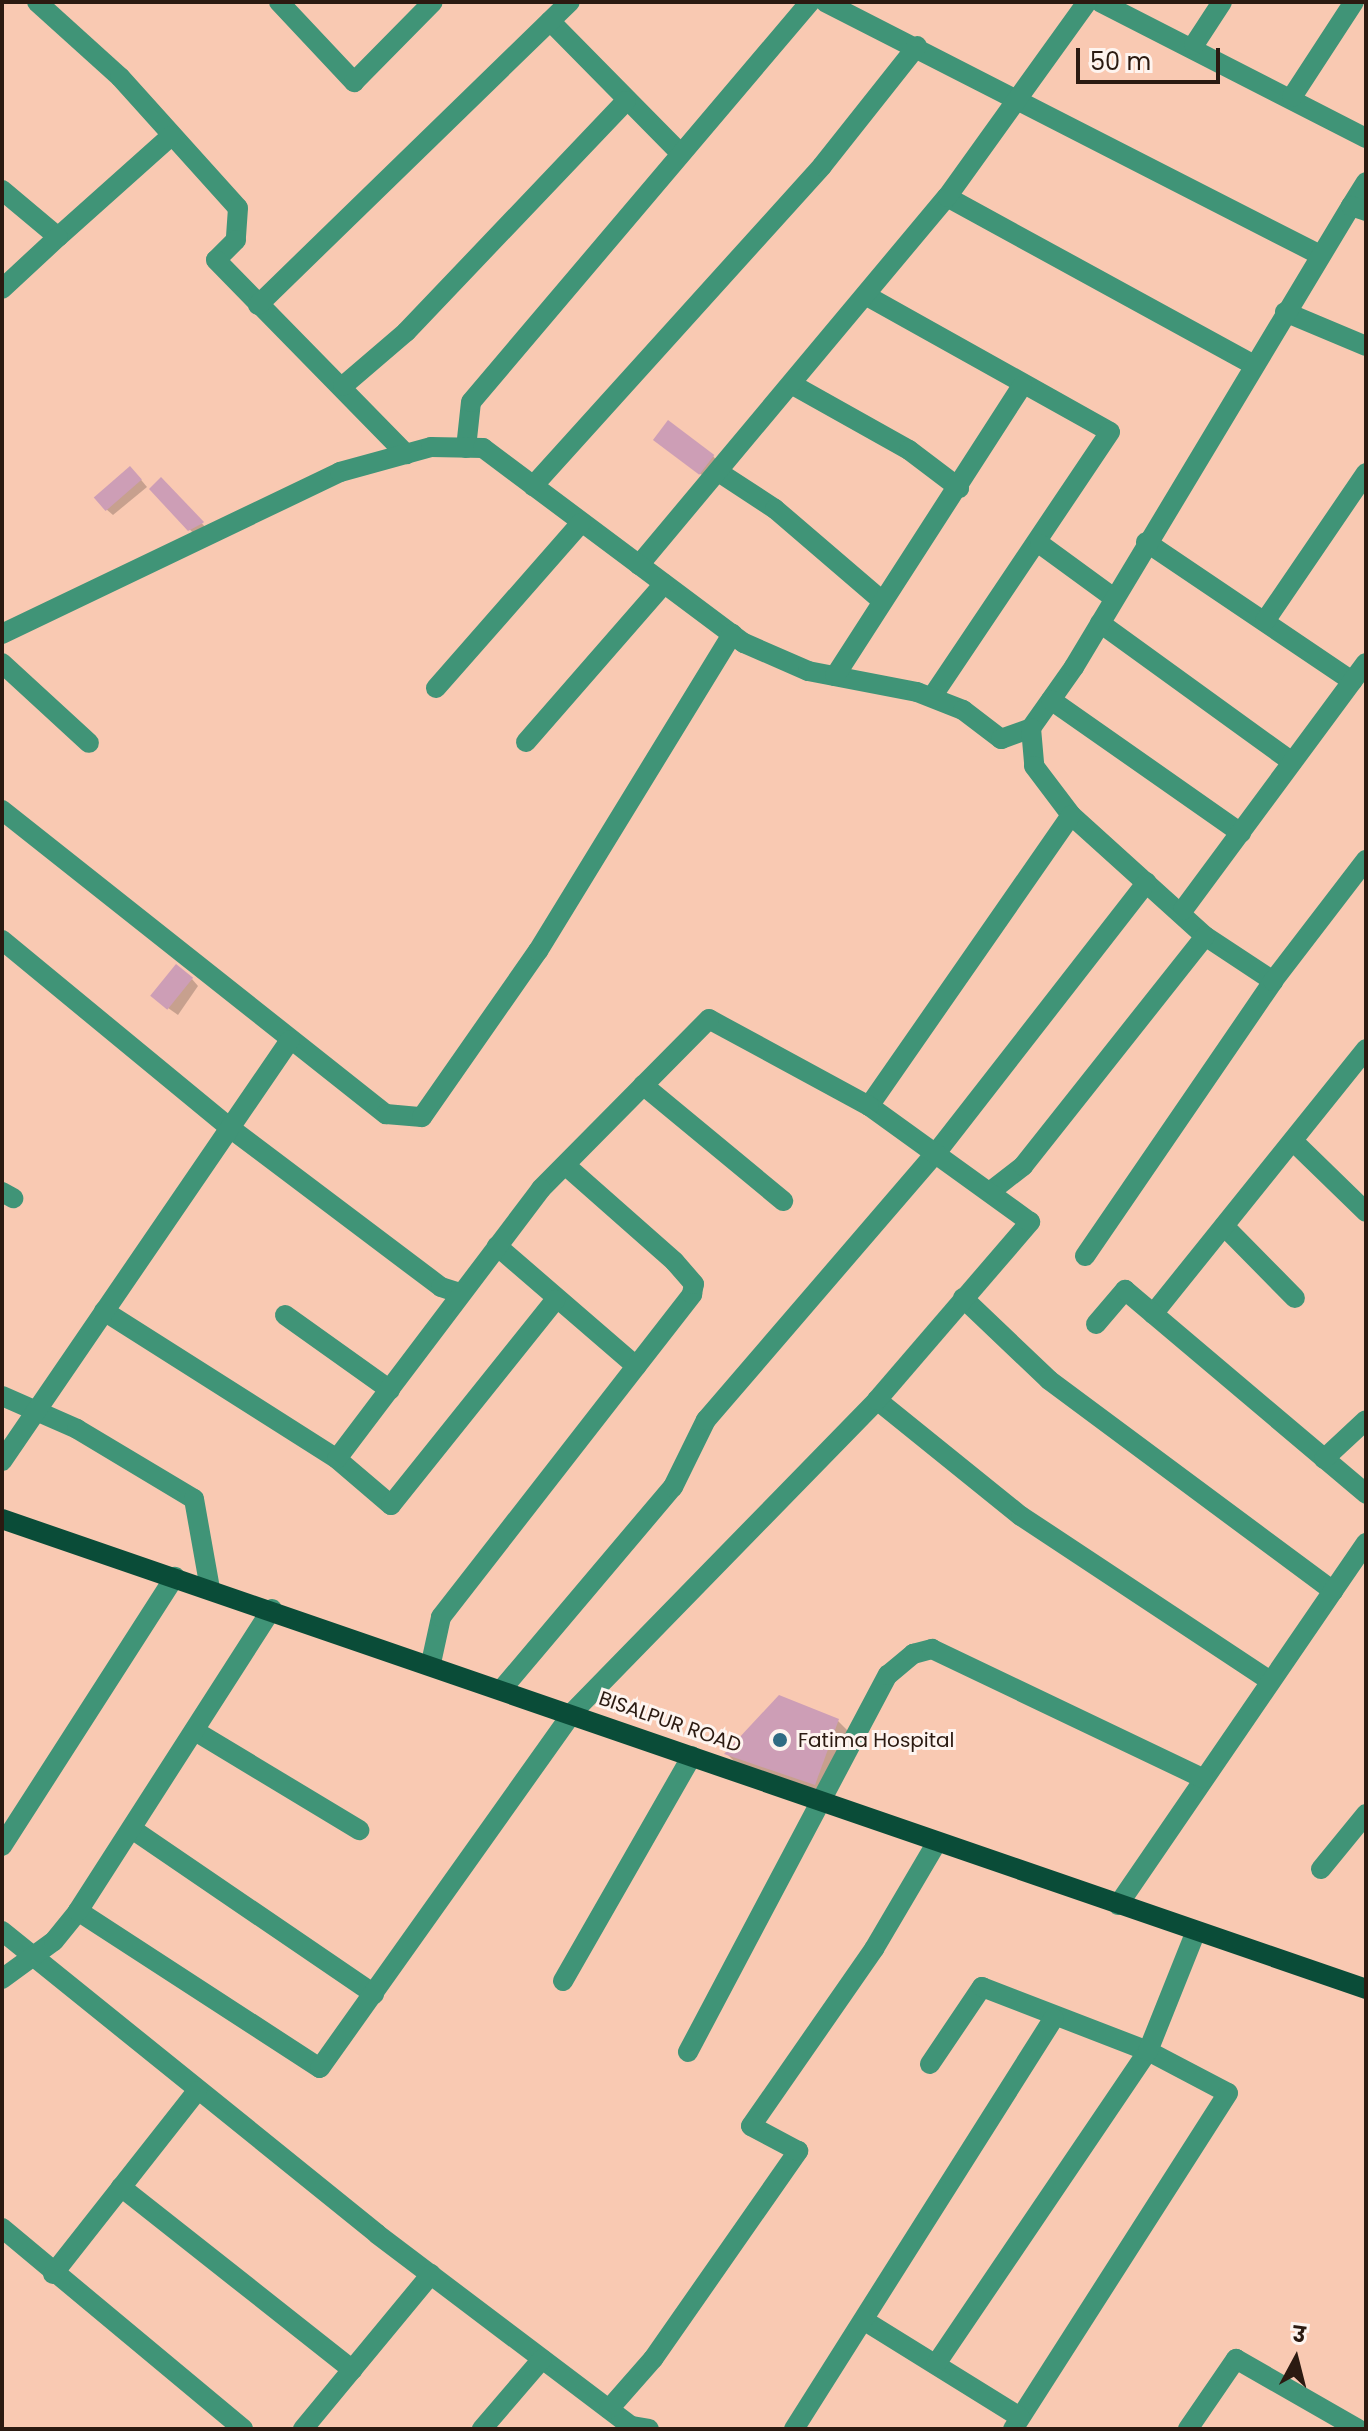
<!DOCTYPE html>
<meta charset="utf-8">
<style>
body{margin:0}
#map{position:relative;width:1368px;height:2431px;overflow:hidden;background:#f9c9b2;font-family:Poppins,"Noto Sans Devanagari",sans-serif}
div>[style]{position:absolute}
.shadow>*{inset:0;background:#0003}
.building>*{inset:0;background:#cd9eb6;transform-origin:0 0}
.minor>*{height:20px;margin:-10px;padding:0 10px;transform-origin:10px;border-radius:10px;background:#409477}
.major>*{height:20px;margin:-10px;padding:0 10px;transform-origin:10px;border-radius:10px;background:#0a4c38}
.dots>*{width:22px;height:22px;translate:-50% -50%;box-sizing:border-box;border:4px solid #fef4ef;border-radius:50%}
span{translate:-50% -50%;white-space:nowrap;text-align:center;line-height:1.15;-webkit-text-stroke:6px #fef4ef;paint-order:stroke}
.street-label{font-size:20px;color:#2b1a11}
.poi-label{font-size:20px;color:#2b1a11}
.left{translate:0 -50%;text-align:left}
.frame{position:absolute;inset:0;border:4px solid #2b1a11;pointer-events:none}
.north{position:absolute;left:1256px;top:2319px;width:80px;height:80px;-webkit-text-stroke:6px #fef4ef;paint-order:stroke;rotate:7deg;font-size:22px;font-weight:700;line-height:32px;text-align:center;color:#2b1a11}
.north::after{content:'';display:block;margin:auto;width:28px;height:36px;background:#2b1a11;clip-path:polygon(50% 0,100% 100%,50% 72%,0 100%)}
.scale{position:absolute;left:1076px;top:48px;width:144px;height:36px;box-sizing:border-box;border:4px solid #2b1a11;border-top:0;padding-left:10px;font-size:24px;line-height:28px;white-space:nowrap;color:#2b1a11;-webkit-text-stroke:6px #fef4ef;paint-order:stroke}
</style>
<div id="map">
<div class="shadow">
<i style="clip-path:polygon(662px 446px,713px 456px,719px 463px,706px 478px)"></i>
<i style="clip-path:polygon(137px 475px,147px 487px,113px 515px,106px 509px)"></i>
<i style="clip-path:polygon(161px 479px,208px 530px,196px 536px,151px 489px)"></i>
<i style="clip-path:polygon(192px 979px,198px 986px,178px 1015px,161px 1003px)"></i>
<i style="clip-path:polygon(838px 1721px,852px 1735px,829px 1798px,741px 1768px,727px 1754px)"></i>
</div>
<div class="building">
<i style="left:668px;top:420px;width:58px;height:25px;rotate:37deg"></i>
<i style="left:130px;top:466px;width:18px;height:48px;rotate:49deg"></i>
<i style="clip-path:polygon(161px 477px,204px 522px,203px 523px,188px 531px,149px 489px)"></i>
<i style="left:176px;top:964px;width:22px;height:41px;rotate:39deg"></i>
<i style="clip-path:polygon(779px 1695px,839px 1719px,815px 1785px,724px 1754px)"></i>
</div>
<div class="minor">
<i style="left:37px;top:2px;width:112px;rotate:42.1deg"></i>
<i style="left:120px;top:77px;width:176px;rotate:48deg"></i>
<i style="left:238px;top:208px;width:32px;rotate:94deg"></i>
<i style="left:236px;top:240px;width:28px;rotate:135deg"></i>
<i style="left:216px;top:260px;width:272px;rotate:45.6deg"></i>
<i style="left:279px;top:2px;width:110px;rotate:46.8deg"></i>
<i style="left:354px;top:82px;width:112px;rotate:-45.4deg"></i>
<i style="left:825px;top:2px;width:556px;rotate:27.07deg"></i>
<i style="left:1100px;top:2px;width:299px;rotate:27.1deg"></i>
<i style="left:550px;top:21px;width:185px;rotate:45.4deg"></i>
<i style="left:1194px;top:45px;width:51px;rotate:-56.9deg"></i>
<i style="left:1292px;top:97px;width:113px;rotate:-56.9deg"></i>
<i style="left:2px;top:190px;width:73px;rotate:40deg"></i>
<i style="left:58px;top:237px;width:152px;rotate:-41.8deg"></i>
<i style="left:947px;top:197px;width:348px;rotate:28.7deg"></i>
<i style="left:1351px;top:206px;width:28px;rotate:-58deg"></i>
<i style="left:2px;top:289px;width:76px;rotate:-42.9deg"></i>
<i style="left:867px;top:296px;width:278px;rotate:29.2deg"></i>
<i style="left:1110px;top:432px;width:319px;rotate:123.9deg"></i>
<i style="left:258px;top:305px;width:435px;rotate:-44.2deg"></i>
<i style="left:1285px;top:312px;width:88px;rotate:22.8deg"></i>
<i style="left:793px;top:385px;width:133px;rotate:29.3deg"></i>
<i style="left:909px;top:450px;width:63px;rotate:37.2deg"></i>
<i style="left:343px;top:386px;width:83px;rotate:-40.6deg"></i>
<i style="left:406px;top:332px;width:319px;rotate:-46.4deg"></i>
<i style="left:466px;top:448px;width:46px;rotate:-83.8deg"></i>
<i style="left:471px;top:402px;width:524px;rotate:-49.72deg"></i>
<i style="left:720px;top:473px;width:66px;rotate:33.2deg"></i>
<i style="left:775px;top:509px;width:138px;rotate:40.6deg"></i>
<i style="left:533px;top:486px;width:431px;rotate:-47.9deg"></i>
<i style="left:822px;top:166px;width:153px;rotate:-51.6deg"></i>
<i style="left:1146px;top:542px;width:249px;rotate:34deg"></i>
<i style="left:1040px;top:544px;width:92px;rotate:36.1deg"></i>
<i style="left:639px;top:565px;width:480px;rotate:-50.1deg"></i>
<i style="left:947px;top:197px;width:240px;rotate:-54.3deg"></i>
<i style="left:1265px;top:621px;width:179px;rotate:-55.7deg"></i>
<i style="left:1100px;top:623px;width:237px;rotate:35.9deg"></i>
<i style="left:2px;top:634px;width:375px;rotate:-25.6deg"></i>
<i style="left:340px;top:472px;width:94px;rotate:-15.4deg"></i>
<i style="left:431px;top:447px;width:52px;rotate:1.1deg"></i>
<i style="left:483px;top:448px;width:326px;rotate:36.8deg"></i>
<i style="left:744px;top:643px;width:70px;rotate:23.6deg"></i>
<i style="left:808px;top:671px;width:111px;rotate:10.9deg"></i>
<i style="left:917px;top:692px;width:49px;rotate:21.4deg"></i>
<i style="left:963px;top:710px;width:48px;rotate:37.3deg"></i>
<i style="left:1001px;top:739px;width:32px;rotate:-20deg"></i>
<i style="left:1031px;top:728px;width:75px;rotate:-54.8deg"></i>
<i style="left:1074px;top:667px;width:538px;rotate:-59deg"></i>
<i style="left:1351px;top:206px;width:16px;rotate:18deg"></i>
<i style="left:2px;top:663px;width:118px;rotate:42.6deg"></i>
<i style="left:835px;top:676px;width:345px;rotate:-57.2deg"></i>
<i style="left:436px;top:688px;width:220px;rotate:-48.7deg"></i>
<i style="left:1051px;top:700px;width:232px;rotate:35deg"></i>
<i style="left:1031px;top:728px;width:38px;rotate:85deg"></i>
<i style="left:1034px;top:766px;width:61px;rotate:52.9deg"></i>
<i style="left:1071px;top:815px;width:181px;rotate:42.1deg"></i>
<i style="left:1205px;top:936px;width:82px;rotate:33.5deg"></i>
<i style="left:526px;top:742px;width:210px;rotate:-48.9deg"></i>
<i style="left:2px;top:810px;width:490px;rotate:38.4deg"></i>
<i style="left:386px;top:1114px;width:36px;rotate:5deg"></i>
<i style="left:422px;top:1117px;width:203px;rotate:-55.1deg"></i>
<i style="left:538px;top:951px;width:372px;rotate:-58.5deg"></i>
<i style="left:1183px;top:910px;width:307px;rotate:-53.5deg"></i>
<i style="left:2px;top:940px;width:296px;rotate:39.5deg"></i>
<i style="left:230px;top:1128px;width:264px;rotate:37deg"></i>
<i style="left:441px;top:1287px;width:19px;rotate:18deg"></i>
<i style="left:643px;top:1085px;width:182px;rotate:39.6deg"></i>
<i style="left:869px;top:1106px;width:354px;rotate:-55.2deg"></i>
<i style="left:1293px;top:1141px;width:102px;rotate:44.2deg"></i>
<i style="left:991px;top:1191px;width:41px;rotate:-38deg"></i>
<i style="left:1023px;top:1166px;width:293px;rotate:-51.6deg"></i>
<i style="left:2px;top:1192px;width:13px;rotate:29deg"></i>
<i style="left:1224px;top:1226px;width:101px;rotate:45.4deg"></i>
<i style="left:497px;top:1246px;width:184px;rotate:40.8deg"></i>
<i style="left:1085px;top:1256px;width:333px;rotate:-55.6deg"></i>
<i style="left:1273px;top:981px;width:153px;rotate:-52.5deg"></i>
<i style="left:963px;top:1298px;width:119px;rotate:43.6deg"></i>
<i style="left:1049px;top:1380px;width:354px;rotate:36.6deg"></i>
<i style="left:104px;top:1311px;width:276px;rotate:32.4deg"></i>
<i style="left:337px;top:1459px;width:71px;rotate:40.4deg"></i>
<i style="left:391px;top:1505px;width:263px;rotate:-51.3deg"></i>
<i style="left:1153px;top:1314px;width:340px;rotate:-51.2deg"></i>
<i style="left:285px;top:1315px;width:129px;rotate:35.5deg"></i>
<i style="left:1096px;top:1324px;width:45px;rotate:-49.5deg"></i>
<i style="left:1125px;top:1290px;width:316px;rotate:40.2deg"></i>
<i style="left:2px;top:1396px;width:82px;rotate:23.7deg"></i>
<i style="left:77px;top:1429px;width:136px;rotate:30.9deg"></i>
<i style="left:194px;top:1499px;width:91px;rotate:79.9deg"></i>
<i style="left:877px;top:1400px;width:185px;rotate:38.9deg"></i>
<i style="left:1021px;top:1516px;width:299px;rotate:33.5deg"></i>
<i style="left:1324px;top:1459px;width:57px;rotate:-42.9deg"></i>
<i style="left:2px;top:1461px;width:510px;rotate:-55.62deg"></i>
<i style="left:431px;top:1663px;width:47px;rotate:-77.7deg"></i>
<i style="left:441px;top:1617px;width:409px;rotate:-52.1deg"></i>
<i style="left:692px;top:1294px;width:10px;rotate:-79deg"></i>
<i style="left:694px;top:1284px;width:30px;rotate:-131deg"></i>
<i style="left:674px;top:1261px;width:145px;rotate:-138.6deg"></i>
<i style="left:502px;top:1689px;width:265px;rotate:-49.8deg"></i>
<i style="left:673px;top:1487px;width:75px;rotate:-63.8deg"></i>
<i style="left:706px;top:1420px;width:352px;rotate:-49.3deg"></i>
<i style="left:936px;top:1153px;width:343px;rotate:-52.1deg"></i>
<i style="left:195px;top:1731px;width:192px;rotate:31.1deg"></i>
<i style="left:132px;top:1829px;width:293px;rotate:34.3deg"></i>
<i style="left:2px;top:1846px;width:320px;rotate:-57.3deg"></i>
<i style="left:1321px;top:1869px;width:71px;rotate:-50.7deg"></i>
<i style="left:1118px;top:1905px;width:439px;rotate:-55.6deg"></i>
<i style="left:78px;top:1911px;width:288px;rotate:33deg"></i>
<i style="left:320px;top:2068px;width:435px;rotate:-54.6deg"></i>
<i style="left:572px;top:1713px;width:437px;rotate:-45.7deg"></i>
<i style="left:877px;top:1400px;width:235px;rotate:-49.3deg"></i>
<i style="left:1030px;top:1222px;width:198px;rotate:-144.2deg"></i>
<i style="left:869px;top:1106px;width:182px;rotate:-151.5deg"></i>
<i style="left:709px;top:1019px;width:239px;rotate:134.7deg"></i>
<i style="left:541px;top:1189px;width:338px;rotate:127.1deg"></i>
<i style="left:2px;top:1931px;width:482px;rotate:38.9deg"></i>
<i style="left:377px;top:2234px;width:318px;rotate:37.1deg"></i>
<i style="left:631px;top:2426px;width:18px;rotate:9deg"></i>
<i style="left:2px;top:1979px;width:64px;rotate:-36.2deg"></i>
<i style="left:54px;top:1941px;width:38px;rotate:-51deg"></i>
<i style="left:78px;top:1911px;width:359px;rotate:-57.3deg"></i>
<i style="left:563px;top:1981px;width:259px;rotate:-60.2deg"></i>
<i style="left:688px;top:2052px;width:427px;rotate:-62.1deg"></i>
<i style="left:888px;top:1675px;width:33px;rotate:-40deg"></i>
<i style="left:913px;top:1654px;width:20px;rotate:-15deg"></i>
<i style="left:932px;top:1649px;width:300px;rotate:25.5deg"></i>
<i style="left:930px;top:2064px;width:93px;rotate:-56deg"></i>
<i style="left:982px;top:1987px;width:178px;rotate:21.1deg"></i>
<i style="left:1148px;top:2051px;width:90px;rotate:27.7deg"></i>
<i style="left:1228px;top:2093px;width:399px;rotate:122.6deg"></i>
<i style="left:121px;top:2187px;width:295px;rotate:38.3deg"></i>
<i style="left:2px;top:2228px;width:314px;rotate:39.8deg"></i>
<i style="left:53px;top:2274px;width:233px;rotate:-51.8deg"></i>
<i style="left:865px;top:2321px;width:182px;rotate:31.8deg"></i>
<i style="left:936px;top:2364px;width:378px;rotate:-55.9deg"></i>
<i style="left:1148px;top:2051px;width:129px;rotate:-68.2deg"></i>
<i style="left:609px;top:2409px;width:67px;rotate:-48.7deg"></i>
<i style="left:653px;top:2359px;width:254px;rotate:-55.1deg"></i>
<i style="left:798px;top:2151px;width:53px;rotate:-152deg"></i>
<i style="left:751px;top:2126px;width:216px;rotate:-55.2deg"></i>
<i style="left:874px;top:1949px;width:124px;rotate:-59.5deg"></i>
<i style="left:303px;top:2429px;width:201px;rotate:-50.4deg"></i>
<i style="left:482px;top:2429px;width:92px;rotate:-49.4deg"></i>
<i style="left:794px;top:2429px;width:486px;rotate:-57.7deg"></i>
<i style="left:1188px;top:2429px;width:85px;rotate:-55.6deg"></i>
<i style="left:1236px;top:2359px;width:141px;rotate:29.8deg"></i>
</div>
<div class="major">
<i style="left:2px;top:1519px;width:1443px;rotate:19.01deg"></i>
</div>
<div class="dots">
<i style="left:780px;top:1740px;background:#306b83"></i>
</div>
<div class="street-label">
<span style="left:670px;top:1722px;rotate:19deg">BISALPUR ROAD</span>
</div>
<div class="poi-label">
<span class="left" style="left:798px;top:1740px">Fatima Hospital</span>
</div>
<div class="frame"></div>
<div class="north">उ</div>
<div class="scale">50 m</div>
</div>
